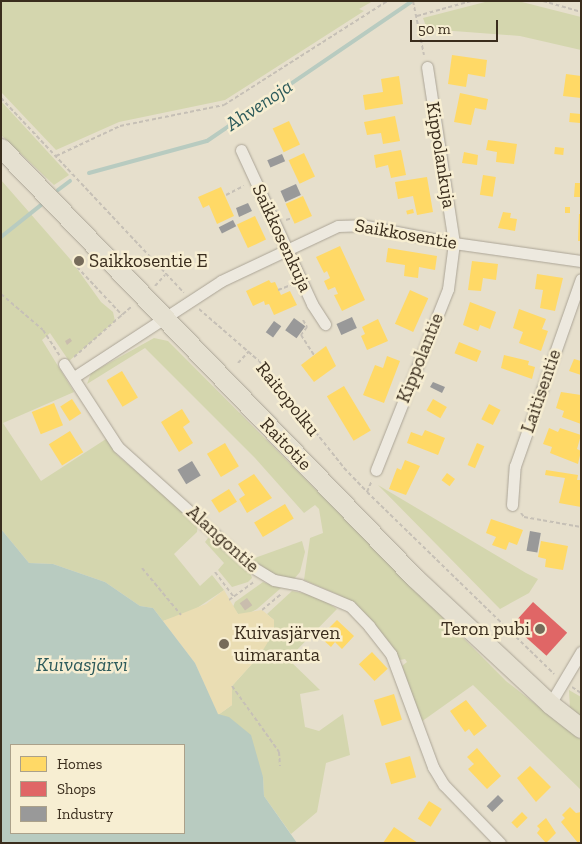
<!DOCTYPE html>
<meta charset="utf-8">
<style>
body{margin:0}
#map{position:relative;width:582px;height:844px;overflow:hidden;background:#e6dfcc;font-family:"Zilla Slab",serif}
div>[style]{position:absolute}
.green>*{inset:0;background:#d4d6ae}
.sand>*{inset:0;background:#eaddb3}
.water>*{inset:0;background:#b8cbc0}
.homes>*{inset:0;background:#ffd966;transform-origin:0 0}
.shops>*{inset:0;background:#e06666;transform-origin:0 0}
.industry>*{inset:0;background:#999;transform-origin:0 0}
.stream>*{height:4px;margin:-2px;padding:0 2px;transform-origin:2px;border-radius:2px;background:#b8cbc0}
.building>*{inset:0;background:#c9bdad;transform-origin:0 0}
.path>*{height:2px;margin-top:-1px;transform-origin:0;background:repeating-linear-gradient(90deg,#c6c0b6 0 4px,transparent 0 6.5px)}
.roads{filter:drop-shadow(0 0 1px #aba496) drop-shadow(0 0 1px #aba496)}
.minor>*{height:11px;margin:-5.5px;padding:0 5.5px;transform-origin:5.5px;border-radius:5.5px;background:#ede9df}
.primary>*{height:19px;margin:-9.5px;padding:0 9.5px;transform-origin:9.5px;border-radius:9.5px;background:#e5e0d0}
.dots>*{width:14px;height:14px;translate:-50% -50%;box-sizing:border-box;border:2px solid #f7eed2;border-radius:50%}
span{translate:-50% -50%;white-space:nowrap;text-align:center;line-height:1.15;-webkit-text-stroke:5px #f7eed2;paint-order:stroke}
.street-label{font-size:19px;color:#3a2d1d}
.poi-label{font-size:19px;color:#3a2d1d}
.left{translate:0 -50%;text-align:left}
.right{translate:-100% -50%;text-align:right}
.water-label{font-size:20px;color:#2c5a5a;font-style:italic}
.frame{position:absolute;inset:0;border:2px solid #3a2d1d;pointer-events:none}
.legend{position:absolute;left:10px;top:744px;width:175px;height:90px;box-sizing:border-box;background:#f7eed2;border:1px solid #aba18a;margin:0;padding:6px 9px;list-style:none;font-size:15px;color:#3a2d1d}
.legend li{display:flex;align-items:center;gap:10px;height:25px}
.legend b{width:25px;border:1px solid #aba18a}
.scale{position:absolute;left:410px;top:20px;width:88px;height:22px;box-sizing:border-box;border:2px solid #3a2d1d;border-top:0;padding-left:6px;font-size:15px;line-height:18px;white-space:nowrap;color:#3a2d1d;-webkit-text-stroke:4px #f7eed2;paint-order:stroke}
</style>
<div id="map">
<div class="green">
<i style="clip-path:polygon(1px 1px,373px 1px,359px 9px,364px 11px,225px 100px,119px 122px,56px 150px,1px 92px)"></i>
<i style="clip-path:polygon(489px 1px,518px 1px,581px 17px,581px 50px,520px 36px,427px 29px,423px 18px)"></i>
<i style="clip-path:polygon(1px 101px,69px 175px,54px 185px,1px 135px)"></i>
<i style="clip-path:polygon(1px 180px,70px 259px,101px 302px,113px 312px,115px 321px,69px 361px,50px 333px,42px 340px,74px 392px,3px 423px,41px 481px,106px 439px,117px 455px,198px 523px,197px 532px,174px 554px,200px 586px,212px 575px,224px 590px,191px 612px,163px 621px,153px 608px,140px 606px,105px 582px,53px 564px,29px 563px,1px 529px)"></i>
<i style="clip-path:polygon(154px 338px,168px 341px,506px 681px,581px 740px,581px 790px,473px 685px,421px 722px,402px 666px,407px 662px,405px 659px,400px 660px,390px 643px,351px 604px,339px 595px,304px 580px,310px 538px,323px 533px,319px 509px,315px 505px,304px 513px,255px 458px,145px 348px,87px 384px,91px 373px)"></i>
<i style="clip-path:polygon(378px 485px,526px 573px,538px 579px,529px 593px,500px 609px)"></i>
<i style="clip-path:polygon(211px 534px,250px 572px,252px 578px,248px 582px,232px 587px,218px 570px,224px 563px,205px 542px)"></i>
<i style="clip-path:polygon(302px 541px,305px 552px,300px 572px,294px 579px,273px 574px,252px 559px)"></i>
<i style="clip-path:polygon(263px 582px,281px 588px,257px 609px,246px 615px,238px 614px,233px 607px,235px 602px)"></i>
<i style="clip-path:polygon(292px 591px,317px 596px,337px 609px,288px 659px,320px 690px,300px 694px,305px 727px,319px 731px,343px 714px,350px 755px,326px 763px,317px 812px,291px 834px,264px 796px,263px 777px,218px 715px,232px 705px,232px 686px,260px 655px,274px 620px,267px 614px)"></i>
<i style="clip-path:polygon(569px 690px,581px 697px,581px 718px,570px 708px)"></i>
</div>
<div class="sand">
<i style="clip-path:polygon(224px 590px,238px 614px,262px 610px,274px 620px,274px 632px,260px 655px,232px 686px,232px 705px,218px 715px,195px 663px,163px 621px,206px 604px)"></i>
</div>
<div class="water">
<i style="clip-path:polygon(evenodd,1px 529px,29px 563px,53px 564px,105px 582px,140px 606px,153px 608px,195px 663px,218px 714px,229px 717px,251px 735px,263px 777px,264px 796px,297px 843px,1px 843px,1px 529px,11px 745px,184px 745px,184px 833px,11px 833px,11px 745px)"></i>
</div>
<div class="homes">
<i style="clip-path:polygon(452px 55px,487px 60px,485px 77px,468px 74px,466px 87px,448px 84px)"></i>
<i style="clip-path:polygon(566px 74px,581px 76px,581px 98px,563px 96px)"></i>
<i style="clip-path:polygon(399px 76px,403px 104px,365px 110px,363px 95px,383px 92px,381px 79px)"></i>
<i style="clip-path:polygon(460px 93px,488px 99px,486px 110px,475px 108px,471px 125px,454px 122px)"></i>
<i style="left:570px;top:113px;width:11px;height:9px;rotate:5deg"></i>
<i style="clip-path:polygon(395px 116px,400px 141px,383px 144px,381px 133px,367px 135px,364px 122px)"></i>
<i style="left:289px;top:121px;width:26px;height:18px;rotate:65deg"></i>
<i style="clip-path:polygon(488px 140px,517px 144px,514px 164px,496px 162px,497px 152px,486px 150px)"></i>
<i style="left:555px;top:147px;width:9px;height:7px;rotate:6deg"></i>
<i style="clip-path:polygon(401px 150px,406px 175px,391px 178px,388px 165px,376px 168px,374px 155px)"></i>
<i style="clip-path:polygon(464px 152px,478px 155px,477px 165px,462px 163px)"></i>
<i style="left:304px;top:153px;width:26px;height:17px;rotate:65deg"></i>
<i style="left:483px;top:175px;width:13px;height:20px;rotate:9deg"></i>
<i style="clip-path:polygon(427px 177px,433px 212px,417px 215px,413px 196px,398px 199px,395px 182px)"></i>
<i style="clip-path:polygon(575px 183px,581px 183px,581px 197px,574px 197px)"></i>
<i style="clip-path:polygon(221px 187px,234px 216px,217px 224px,209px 205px,203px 208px,198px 197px)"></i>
<i style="left:303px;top:196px;width:22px;height:19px;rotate:66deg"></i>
<i style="left:565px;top:207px;width:5px;height:6px"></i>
<i style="left:413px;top:209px;width:4px;height:7px;rotate:76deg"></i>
<i style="clip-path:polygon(503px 212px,511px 213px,510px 218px,517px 219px,515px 231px,498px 228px)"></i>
<i style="clip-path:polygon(579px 214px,581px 214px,581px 241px,578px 241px)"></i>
<i style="left:255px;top:216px;width:26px;height:20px;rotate:65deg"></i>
<i style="clip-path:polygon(340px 246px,365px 300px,342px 311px,334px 295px,338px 294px,335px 287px,328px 290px,324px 281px,330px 278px,327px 271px,324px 273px,316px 257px)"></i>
<i style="clip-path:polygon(388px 248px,437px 256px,435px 270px,419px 267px,418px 278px,404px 276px,405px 265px,386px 262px)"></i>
<i style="clip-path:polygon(472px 261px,498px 264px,496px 280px,483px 278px,481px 291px,468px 290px)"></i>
<i style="clip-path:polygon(537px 274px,563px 278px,555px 311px,540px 308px,543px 290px,535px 289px)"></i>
<i style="clip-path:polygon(269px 280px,271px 283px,275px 282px,281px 295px,290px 291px,297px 305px,274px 315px,269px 304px,265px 305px,264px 301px,253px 306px,246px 291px)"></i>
<i style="left:410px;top:290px;width:20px;height:37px;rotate:24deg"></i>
<i style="clip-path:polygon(470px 302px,496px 312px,490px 329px,480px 325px,478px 331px,463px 325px)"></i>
<i style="clip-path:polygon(519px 309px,546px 319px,542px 329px,548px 331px,541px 351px,519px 343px,523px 332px,513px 328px)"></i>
<i style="clip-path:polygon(378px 319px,388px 341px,367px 350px,361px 336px,365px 334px,362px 327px)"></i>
<i style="left:459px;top:342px;width:24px;height:12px;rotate:22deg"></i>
<i style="clip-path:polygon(326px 346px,336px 366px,314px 382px,301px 365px)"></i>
<i style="clip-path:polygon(504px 355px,529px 361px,528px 365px,535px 367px,532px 379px,501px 368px)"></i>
<i style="clip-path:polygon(387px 356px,400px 361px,384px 403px,363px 395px,375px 365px,383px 368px)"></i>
<i style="clip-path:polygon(574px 359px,581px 361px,581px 375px,569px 371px)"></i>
<i style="left:122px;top:371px;width:31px;height:18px;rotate:59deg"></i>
<i style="left:344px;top:386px;width:52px;height:20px;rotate:59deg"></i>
<i style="clip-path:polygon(561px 392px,581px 395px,581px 424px,562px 417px,564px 411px,556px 408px)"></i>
<i style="left:72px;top:399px;width:17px;height:14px;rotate:57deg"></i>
<i style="left:433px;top:399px;width:16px;height:13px;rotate:30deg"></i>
<i style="left:54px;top:403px;width:24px;height:24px;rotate:68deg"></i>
<i style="left:489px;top:404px;width:13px;height:17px;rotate:27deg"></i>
<i style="clip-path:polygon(182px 409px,190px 422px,183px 427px,193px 443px,179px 452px,161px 422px)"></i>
<i style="clip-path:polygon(549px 428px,558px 432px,560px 428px,581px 435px,577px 449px,581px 451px,578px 464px,550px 453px,552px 447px,543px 444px)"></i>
<i style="clip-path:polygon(425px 430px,445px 438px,438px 455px,407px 443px,411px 432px,422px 436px)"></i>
<i style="left:70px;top:431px;width:25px;height:25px;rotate:58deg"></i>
<i style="left:225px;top:443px;width:27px;height:21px;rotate:59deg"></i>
<i style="left:477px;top:443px;width:8px;height:24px;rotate:23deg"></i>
<i style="clip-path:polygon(405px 460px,420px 466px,406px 495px,389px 489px,397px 468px,401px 470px)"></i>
<i style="clip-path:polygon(546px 470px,578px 475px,577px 480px,581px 480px,581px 507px,559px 503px,565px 478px,545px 475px)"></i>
<i style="left:447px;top:473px;width:10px;height:9px;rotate:37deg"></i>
<i style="clip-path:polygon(254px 474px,272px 498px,247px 513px,239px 499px,245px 495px,238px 484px)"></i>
<i style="left:229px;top:489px;width:15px;height:21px;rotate:58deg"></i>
<i style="left:285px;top:504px;width:17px;height:36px;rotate:59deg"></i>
<i style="clip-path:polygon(491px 519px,523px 530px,517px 545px,509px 542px,506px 550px,492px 545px,496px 537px,486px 533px)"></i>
<i style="clip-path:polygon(541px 541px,568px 546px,563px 570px,545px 567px,546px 559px,538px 557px)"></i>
<i style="clip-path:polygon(337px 620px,354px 636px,342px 649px,335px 642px,331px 647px,320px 637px)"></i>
<i style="left:372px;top:652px;width:23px;height:18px;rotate:47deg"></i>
<i style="left:394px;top:694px;width:27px;height:21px;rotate:73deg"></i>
<i style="clip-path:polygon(466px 700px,487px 726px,474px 736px,469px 729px,465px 732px,450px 711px)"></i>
<i style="clip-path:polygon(477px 748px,501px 776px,487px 789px,468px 769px,474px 764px,467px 757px)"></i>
<i style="left:410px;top:756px;width:22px;height:26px;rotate:74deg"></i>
<i style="clip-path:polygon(530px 766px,551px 787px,536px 802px,517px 778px)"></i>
<i style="left:429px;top:801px;width:15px;height:21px;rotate:32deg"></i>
<i style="clip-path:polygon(570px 807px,576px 813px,581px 812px,581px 840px,578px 843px,561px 822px,565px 818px,562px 815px)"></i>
<i style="left:522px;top:812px;width:8px;height:15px;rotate:45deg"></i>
<i style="clip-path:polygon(546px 818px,556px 833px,546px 843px,537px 833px,540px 829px,537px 826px)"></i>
<i style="clip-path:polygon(394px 827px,418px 843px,383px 843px)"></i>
</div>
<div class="shops">
<i style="left:533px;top:602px;width:46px;height:31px;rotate:42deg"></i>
</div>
<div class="industry">
<i style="left:282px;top:154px;width:8px;height:16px;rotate:67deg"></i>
<i style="left:296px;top:184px;width:12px;height:17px;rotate:66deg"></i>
<i style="clip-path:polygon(248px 203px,252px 211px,239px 217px,236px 208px)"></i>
<i style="left:233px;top:220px;width:7px;height:16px;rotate:63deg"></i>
<i style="left:352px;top:317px;width:12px;height:17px;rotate:66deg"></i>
<i style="left:294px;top:318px;width:14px;height:15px;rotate:36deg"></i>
<i style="left:274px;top:321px;width:9px;height:14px;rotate:36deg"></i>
<i style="clip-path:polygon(433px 382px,445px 387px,442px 393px,430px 387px)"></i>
<i style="left:192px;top:461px;width:17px;height:17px;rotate:59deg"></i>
<i style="left:530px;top:531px;width:11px;height:20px;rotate:10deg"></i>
<i style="left:498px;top:795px;width:8px;height:16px;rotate:45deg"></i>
</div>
<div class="stream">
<i style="left:89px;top:173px;width:122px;rotate:-15.2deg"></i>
<i style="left:207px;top:141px;width:248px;rotate:-34.3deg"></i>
<i style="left:58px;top:190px;width:15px;rotate:-37deg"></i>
<i style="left:1px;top:237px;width:51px;rotate:-38.7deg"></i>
</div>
<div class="building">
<i style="clip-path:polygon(70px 338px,72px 341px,67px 345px,65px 341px)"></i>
<i style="left:247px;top:598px;width:9px;height:9px;rotate:54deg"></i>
</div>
<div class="path">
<i style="left:413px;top:1px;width:55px;rotate:78.5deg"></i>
<i style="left:543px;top:1px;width:40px;rotate:16deg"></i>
<i style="left:417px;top:16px;width:56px;rotate:-15.5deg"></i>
<i style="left:1px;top:98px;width:267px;rotate:46.8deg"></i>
<i style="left:56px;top:156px;width:71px;rotate:-25.1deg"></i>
<i style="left:120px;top:126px;width:106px;rotate:-11.4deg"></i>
<i style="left:224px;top:105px;width:193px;rotate:-32.5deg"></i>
<i style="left:226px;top:195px;width:20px;rotate:-27deg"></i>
<i style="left:286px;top:220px;width:6px;rotate:-18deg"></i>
<i style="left:79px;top:261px;width:6px;rotate:108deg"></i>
<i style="left:77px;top:267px;width:66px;rotate:46.8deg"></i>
<i style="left:155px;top:286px;width:15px;rotate:-48deg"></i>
<i style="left:278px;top:290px;width:14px;rotate:-21deg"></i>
<i style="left:1px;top:294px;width:55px;rotate:40.6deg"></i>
<i style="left:43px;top:330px;width:30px;rotate:57deg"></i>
<i style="left:199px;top:309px;width:79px;rotate:40.9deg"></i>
<i style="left:259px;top:361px;width:137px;rotate:51.5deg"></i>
<i style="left:344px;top:468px;width:33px;rotate:46deg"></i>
<i style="left:367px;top:492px;width:261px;rotate:44.2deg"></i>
<i style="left:303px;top:320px;width:8px;rotate:60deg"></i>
<i style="left:307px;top:327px;width:10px;rotate:127deg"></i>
<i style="left:301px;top:335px;width:24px;rotate:57deg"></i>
<i style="left:74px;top:357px;width:77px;rotate:-41.3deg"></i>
<i style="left:238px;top:363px;width:16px;rotate:-47deg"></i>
<i style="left:367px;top:492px;width:13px;rotate:-67deg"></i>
<i style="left:521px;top:513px;width:5px;rotate:53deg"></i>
<i style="left:524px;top:517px;width:58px;rotate:10deg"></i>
<i style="left:142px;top:568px;width:61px;rotate:50.3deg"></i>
<i style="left:215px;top:572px;width:31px;rotate:53deg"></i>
<i style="left:229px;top:600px;width:32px;rotate:-36deg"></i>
<i style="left:262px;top:610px;width:25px;rotate:-40deg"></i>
<i style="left:232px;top:686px;width:81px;rotate:54.5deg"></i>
<i style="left:279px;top:752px;width:14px;rotate:86deg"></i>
<i style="left:572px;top:687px;width:11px;rotate:34deg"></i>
</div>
<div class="roads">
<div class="minor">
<i style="left:241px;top:150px;width:170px;rotate:65.2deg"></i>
<i style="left:312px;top:304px;width:24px;rotate:57deg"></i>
<i style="left:64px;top:364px;width:99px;rotate:57deg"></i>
<i style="left:118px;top:447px;width:176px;rotate:42deg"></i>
<i style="left:249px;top:565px;width:29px;rotate:31deg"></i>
<i style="left:274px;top:580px;width:26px;rotate:11deg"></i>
<i style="left:300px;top:585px;width:54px;rotate:22.8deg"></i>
<i style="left:350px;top:606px;width:28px;rotate:46deg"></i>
<i style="left:369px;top:626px;width:36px;rotate:52deg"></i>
<i style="left:391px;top:654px;width:121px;rotate:69.6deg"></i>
<i style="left:433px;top:767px;width:21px;rotate:59deg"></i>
<i style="left:444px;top:785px;width:81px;rotate:46deg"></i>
<i style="left:74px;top:377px;width:176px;rotate:-33.1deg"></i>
<i style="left:221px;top:281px;width:129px;rotate:-25.2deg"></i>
<i style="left:338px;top:226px;width:23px;rotate:-2deg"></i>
<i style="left:361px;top:225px;width:95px;rotate:11deg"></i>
<i style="left:454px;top:243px;width:128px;rotate:8.1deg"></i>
<i style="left:376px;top:470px;width:195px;rotate:-68.3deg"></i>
<i style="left:448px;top:289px;width:46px;rotate:-82.6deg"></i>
<i style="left:454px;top:243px;width:178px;rotate:-98.7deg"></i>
<i style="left:512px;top:505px;width:39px;rotate:-86deg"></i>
<i style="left:515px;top:466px;width:198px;rotate:-70.6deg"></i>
<i style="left:550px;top:704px;width:61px;rotate:-59.2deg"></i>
</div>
<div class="primary">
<i style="left:1px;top:148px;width:597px;rotate:46.09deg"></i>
<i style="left:415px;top:578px;width:185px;rotate:43deg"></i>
<i style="left:550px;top:704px;width:39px;rotate:38deg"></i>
</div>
</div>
<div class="dots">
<i style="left:79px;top:261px;background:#766b5a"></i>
<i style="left:540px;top:629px;background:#766b5a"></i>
<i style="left:224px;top:644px;background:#766b5a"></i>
</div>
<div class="street-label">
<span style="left:441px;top:155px;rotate:81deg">Kippolankuja</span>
<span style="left:406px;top:234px;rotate:10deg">Saikkosentie</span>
<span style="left:282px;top:238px;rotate:65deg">Saikkosenkuja</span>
<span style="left:420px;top:358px;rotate:-68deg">Kippolantie</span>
<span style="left:541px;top:391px;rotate:-71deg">Laitisentie</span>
<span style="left:288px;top:399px;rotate:51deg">Raitopolku</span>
<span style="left:286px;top:444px;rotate:46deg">Raitotie</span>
<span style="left:223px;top:539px;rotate:42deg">Alangontie</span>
</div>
<div class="poi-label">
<span class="left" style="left:89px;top:261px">Saikkosentie E</span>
<span class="right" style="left:530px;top:629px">Teron pubi</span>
<span class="left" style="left:234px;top:644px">Kuivasjärven<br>uimaranta</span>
</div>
<div class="water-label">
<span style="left:259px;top:105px;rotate:-34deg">Ahvenoja</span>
<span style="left:82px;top:664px">Kuivasjärvi</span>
</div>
<div class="frame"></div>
<ul class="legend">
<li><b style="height:14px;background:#ffd966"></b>Homes</li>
<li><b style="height:14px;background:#e06666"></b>Shops</li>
<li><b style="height:14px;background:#999"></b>Industry</li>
</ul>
<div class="scale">50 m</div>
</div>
